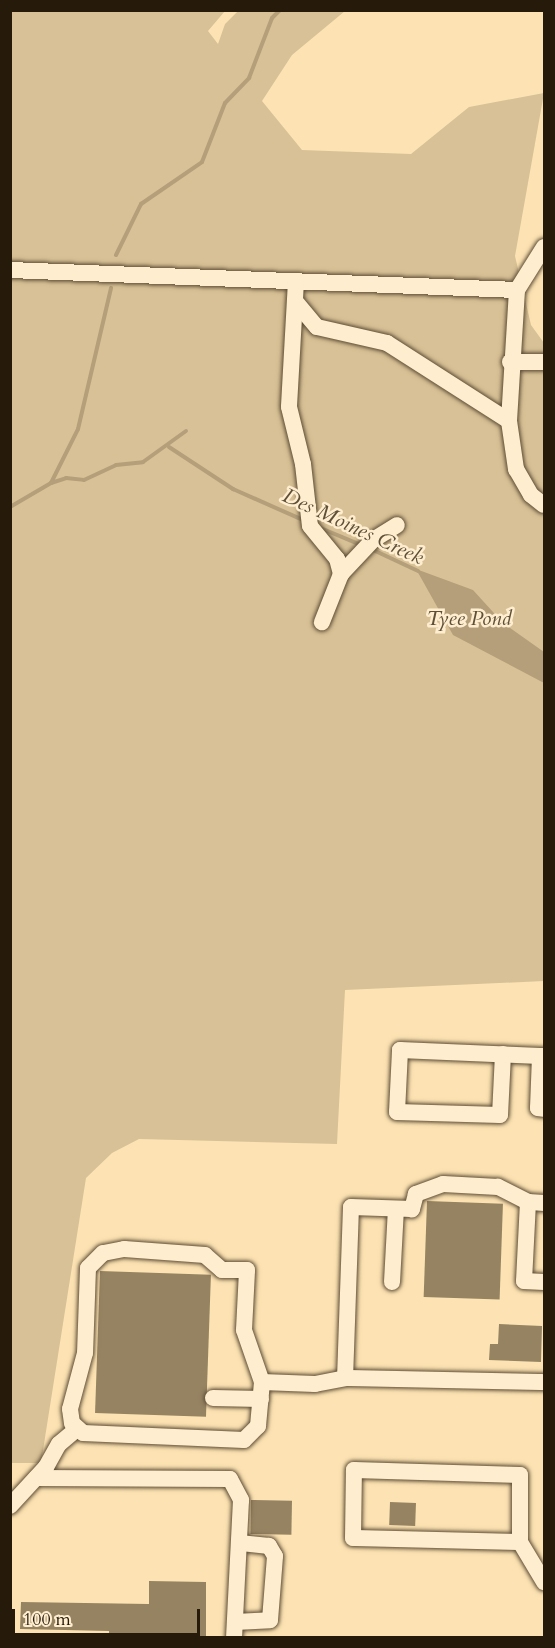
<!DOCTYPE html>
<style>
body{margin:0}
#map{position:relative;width:555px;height:1648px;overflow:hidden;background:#fde3b3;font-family:Cardo,serif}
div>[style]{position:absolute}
.green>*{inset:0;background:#d8c196}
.water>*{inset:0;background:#b49f7a}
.stream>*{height:4px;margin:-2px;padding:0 2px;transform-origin:2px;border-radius:2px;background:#b49f7a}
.building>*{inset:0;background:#968362;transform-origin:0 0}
.roads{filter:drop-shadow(0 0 2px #5c4c35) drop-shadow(0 0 2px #5c4c35)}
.minor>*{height:16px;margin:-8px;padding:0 8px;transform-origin:8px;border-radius:8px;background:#feedce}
span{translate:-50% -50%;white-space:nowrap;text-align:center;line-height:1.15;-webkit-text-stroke:5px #feedce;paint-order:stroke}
.water-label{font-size:21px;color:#5f4f37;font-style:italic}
.frame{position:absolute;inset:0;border:12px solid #261a0b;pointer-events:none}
.scale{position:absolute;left:12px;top:1609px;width:188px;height:27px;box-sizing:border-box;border:3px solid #261a0b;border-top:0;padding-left:8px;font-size:18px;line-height:21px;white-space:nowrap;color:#261a0b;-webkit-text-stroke:4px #feedce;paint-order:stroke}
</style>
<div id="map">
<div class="green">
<i style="clip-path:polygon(10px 11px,225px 11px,208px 31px,218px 44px,225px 24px,238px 11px,345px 11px,292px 55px,262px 101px,302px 150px,411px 154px,469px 107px,544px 93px,515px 256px,531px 325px,544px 343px,544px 981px,345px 990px,337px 1144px,139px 1139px,112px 1153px,86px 1178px,41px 1463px,10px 1463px)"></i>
</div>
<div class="water">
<i style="clip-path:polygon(416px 569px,473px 590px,503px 623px,544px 652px,544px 683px,453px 635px)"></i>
</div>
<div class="stream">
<i style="left:116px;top:255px;width:57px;rotate:-63.9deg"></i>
<i style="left:141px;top:204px;width:74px;rotate:-34.5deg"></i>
<i style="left:202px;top:162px;width:63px;rotate:-68.7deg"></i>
<i style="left:225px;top:103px;width:35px;rotate:-46deg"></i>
<i style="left:249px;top:78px;width:64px;rotate:-69deg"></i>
<i style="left:272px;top:18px;width:11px;rotate:-45deg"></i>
<i style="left:169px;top:447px;width:77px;rotate:33.3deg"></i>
<i style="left:233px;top:489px;width:77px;rotate:23.9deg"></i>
<i style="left:51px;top:483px;width:60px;rotate:-63.4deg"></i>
<i style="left:78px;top:429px;width:145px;rotate:-76.8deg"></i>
<i style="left:10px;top:507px;width:48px;rotate:-30.3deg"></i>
<i style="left:51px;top:483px;width:16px;rotate:-18deg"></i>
<i style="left:66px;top:478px;width:18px;rotate:6deg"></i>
<i style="left:84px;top:480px;width:35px;rotate:-25deg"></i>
<i style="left:116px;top:465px;width:27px;rotate:-6deg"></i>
<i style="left:143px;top:462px;width:53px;rotate:-35.8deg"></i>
<i style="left:318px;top:527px;width:47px;rotate:22.7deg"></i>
<i style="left:371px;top:549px;width:52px;rotate:25.1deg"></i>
</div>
<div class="building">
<i style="left:427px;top:1201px;width:76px;height:96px;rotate:2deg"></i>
<i style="left:100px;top:1271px;width:111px;height:142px;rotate:2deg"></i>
<i style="clip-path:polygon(499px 1324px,542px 1326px,541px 1362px,489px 1360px,490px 1344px,498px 1344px)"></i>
<i style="left:251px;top:1500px;width:41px;height:34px;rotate:1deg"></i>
<i style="left:390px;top:1502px;width:26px;height:23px;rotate:2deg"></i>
<i style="clip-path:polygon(149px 1581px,206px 1582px,206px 1638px,109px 1638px,109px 1631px,20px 1629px,21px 1602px,149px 1604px)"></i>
</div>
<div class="roads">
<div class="minor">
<i style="left:544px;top:247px;width:51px;rotate:122.1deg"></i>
<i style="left:517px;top:290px;width:131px;rotate:93.5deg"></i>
<i style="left:509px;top:421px;width:49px;rotate:81.7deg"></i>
<i style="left:516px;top:469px;width:30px;rotate:60deg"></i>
<i style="left:531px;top:495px;width:16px;rotate:38deg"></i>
<i style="left:10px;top:270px;width:507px;rotate:2.26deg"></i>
<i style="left:296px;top:281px;width:126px;rotate:93.2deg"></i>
<i style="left:289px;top:407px;width:59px;rotate:76.2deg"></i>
<i style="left:303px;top:464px;width:62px;rotate:83.6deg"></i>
<i style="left:310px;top:526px;width:43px;rotate:50.7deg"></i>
<i style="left:337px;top:559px;width:16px;rotate:75deg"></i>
<i style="left:341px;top:574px;width:52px;rotate:111.6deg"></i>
<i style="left:295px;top:301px;width:34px;rotate:50deg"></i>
<i style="left:317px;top:327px;width:72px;rotate:12.9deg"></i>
<i style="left:387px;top:343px;width:145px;rotate:32.6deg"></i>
<i style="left:510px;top:362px;width:34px"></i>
<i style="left:341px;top:574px;width:47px;rotate:-46.7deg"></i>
<i style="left:373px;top:540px;width:28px;rotate:-32deg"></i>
<i style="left:503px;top:1054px;width:61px;rotate:92.8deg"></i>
<i style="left:500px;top:1115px;width:103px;rotate:-178.3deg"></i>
<i style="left:397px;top:1112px;width:62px;rotate:-87.2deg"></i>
<i style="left:400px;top:1050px;width:140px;rotate:2.5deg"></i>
<i style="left:544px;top:1056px;width:4px;rotate:180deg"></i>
<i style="left:540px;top:1056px;width:52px;rotate:92.2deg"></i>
<i style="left:538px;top:1108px;width:6px;rotate:9deg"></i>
<i style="left:528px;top:1202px;width:79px;rotate:92.9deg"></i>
<i style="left:524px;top:1281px;width:20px;rotate:3deg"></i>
<i style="left:544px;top:1203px;width:16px;rotate:-176deg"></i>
<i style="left:528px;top:1202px;width:34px;rotate:-153deg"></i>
<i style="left:498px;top:1187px;width:55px;rotate:-176.9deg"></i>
<i style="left:443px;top:1184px;width:29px;rotate:160deg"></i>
<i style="left:416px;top:1194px;width:16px;rotate:105deg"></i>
<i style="left:412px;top:1209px;width:61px;rotate:-178.1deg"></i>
<i style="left:351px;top:1207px;width:171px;rotate:92deg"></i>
<i style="left:345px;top:1378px;width:199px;rotate:1.2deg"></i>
<i style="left:392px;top:1282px;width:73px;rotate:-86.9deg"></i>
<i style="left:262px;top:1382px;width:55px;rotate:-109.1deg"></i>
<i style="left:244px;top:1330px;width:60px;rotate:-87.1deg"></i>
<i style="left:247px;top:1270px;width:25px;rotate:180deg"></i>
<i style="left:222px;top:1270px;width:23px;rotate:-139deg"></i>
<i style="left:205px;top:1255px;width:81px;rotate:-175.8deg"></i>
<i style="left:124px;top:1249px;width:21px;rotate:169deg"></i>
<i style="left:103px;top:1253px;width:21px;rotate:135deg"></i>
<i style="left:88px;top:1268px;width:85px;rotate:92deg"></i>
<i style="left:85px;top:1353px;width:58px;rotate:105deg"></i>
<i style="left:70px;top:1409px;width:14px;rotate:82deg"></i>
<i style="left:72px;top:1423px;width:15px;rotate:42deg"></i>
<i style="left:83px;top:1433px;width:161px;rotate:2.5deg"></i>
<i style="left:244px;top:1440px;width:20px;rotate:-45deg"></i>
<i style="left:258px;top:1426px;width:44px;rotate:-84.8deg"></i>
<i style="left:262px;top:1382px;width:53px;rotate:2.2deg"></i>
<i style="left:315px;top:1384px;width:31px;rotate:-11deg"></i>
<i style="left:213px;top:1398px;width:48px;rotate:1.2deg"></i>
<i style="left:36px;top:1478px;width:194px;rotate:0.3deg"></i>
<i style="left:230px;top:1479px;width:24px;rotate:62deg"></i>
<i style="left:241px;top:1500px;width:138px;rotate:92.9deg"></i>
<i style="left:10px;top:1506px;width:53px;rotate:-47.3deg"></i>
<i style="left:46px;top:1467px;width:26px;rotate:-61deg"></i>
<i style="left:59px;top:1444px;width:23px;rotate:-40deg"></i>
<i style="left:520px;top:1542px;width:167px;rotate:-178.6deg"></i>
<i style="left:353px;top:1538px;width:68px;rotate:-89.2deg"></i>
<i style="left:354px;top:1470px;width:166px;rotate:1.7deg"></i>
<i style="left:520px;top:1475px;width:67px;rotate:90deg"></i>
<i style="left:520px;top:1542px;width:47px;rotate:59deg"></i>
<i style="left:235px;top:1622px;width:35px;rotate:-3deg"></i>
<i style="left:270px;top:1620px;width:64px;rotate:-85.5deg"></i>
<i style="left:275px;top:1556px;width:12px;rotate:-121deg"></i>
<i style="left:269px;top:1546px;width:30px;rotate:-174deg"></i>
</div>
</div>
<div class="water-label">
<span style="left:353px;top:527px;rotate:25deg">Des Moines Creek</span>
<span style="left:469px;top:619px">Tyee Pond</span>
</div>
<div class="frame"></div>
<div class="scale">100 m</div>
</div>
